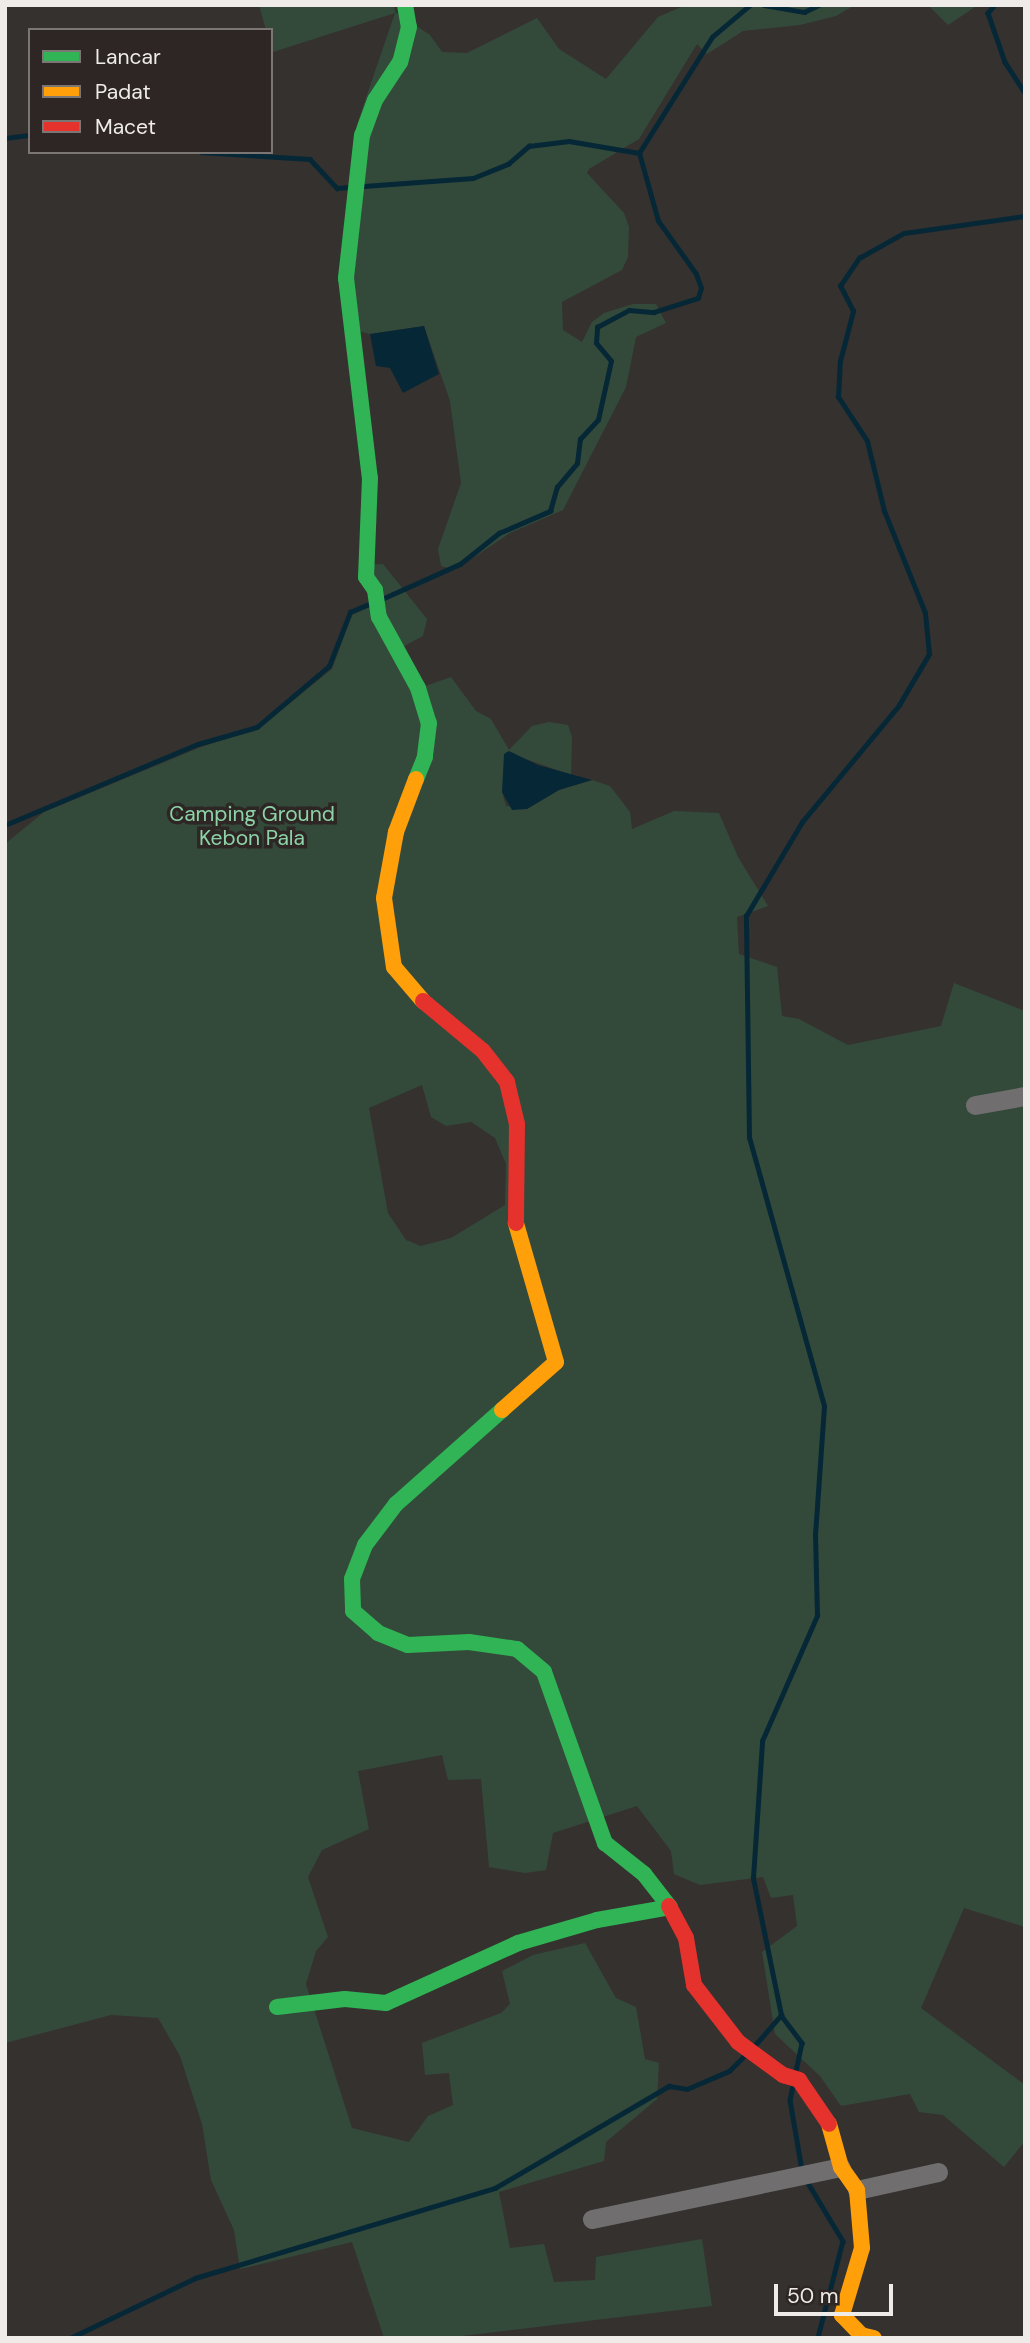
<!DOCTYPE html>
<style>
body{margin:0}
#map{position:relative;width:1030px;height:2343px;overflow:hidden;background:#35312f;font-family:"DM Sans",sans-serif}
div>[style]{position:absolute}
.green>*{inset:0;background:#334a3b}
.water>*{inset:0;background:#062836}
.stream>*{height:4.5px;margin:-2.25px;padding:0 2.25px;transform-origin:2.25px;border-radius:2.25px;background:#062836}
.street>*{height:19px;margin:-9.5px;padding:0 9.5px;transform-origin:9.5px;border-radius:9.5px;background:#706e6e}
.fast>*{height:16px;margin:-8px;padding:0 8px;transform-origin:8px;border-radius:8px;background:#30b455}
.slow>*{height:16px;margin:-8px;padding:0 8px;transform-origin:8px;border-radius:8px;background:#ff9f0a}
.jam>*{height:16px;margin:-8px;padding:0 8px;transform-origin:8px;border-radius:8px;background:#e5322d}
span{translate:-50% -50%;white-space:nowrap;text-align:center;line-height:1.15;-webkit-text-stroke:7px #2d2624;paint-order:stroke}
.park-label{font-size:21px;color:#8dd3a7}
.frame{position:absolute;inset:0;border:7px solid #efebe9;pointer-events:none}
.legend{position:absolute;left:28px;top:28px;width:245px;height:126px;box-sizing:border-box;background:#2d2624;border:2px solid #7b7573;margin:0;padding:9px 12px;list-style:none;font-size:21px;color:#efebe9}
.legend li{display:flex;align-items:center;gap:14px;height:35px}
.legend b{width:35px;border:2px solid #7b7573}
.scale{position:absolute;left:774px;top:2284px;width:119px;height:32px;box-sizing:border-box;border:4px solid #efebe9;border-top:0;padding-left:9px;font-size:21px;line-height:24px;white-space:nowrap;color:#efebe9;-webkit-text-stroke:5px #2d2624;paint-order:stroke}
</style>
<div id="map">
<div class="green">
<i style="clip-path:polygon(259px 5px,394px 5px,395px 12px,430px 35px,442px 52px,467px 53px,537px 18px,559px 49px,606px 79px,658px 17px,686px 5px,855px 5px,836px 16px,800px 25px,743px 31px,707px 54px,697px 44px,639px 139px,589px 169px,587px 173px,624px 213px,629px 227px,628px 257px,622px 270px,562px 302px,563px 330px,582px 342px,592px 322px,604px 313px,633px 304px,656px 304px,666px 323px,636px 337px,626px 387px,563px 510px,510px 533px,455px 570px,441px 566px,438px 549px,461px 483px,450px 401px,424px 326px,370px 334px,344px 328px,357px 124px,395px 13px,273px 52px,271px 30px,266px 30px)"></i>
<i style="clip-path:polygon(928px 5px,978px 5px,948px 25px)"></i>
<i style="clip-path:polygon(evenodd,383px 564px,427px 619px,423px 636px,393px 652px,414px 690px,451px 677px,476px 711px,491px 719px,509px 750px,532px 726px,549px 722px,568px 725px,572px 737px,571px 775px,506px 752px,502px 792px,506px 806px,527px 809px,559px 790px,592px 780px,610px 786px,630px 812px,632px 829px,674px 811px,719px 813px,738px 857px,768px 906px,737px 917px,739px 954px,777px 967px,782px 1016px,799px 1019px,848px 1045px,941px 1026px,954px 983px,1025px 1011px,1025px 1927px,964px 1908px,921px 2008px,1025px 2085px,1025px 2141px,1004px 2167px,943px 2115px,919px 2112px,910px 2094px,841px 2106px,820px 2076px,775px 2034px,762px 1952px,797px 1926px,793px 1895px,771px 1898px,763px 1877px,700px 1885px,674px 1874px,671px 1851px,637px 1806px,553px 1833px,546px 1870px,525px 1873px,489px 1867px,481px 1779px,448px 1780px,442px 1755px,358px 1771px,369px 1829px,322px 1850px,308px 1877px,328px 1937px,316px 1951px,306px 1984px,352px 2128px,409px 2142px,428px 2116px,453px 2105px,449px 2073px,425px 2075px,422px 2043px,501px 2013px,510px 2004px,502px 1971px,533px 1955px,585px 1943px,616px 1998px,636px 2007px,645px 2059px,659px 2063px,657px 2099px,606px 2142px,604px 2161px,499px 2192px,510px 2248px,544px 2244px,554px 2282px,595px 2280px,596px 2257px,702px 2239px,712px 2306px,445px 2338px,384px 2338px,352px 2242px,240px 2269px,234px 2230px,211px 2180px,202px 2124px,180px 2056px,158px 2018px,111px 2015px,5px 2043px,5px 844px,44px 812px,201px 747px,259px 728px,332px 669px,352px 615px,373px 605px,361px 565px,383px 564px,422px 1085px,431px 1117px,446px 1126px,471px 1122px,495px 1138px,506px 1164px,505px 1205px,451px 1238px,421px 1246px,406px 1240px,388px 1213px,369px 1108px,422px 1085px)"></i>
</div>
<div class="water">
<i style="clip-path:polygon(424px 326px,439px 374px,403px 393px,390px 368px,376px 366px,370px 334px)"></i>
<i style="clip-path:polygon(509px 751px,538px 765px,592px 780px,559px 790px,527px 809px,512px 810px,502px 792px,504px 754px)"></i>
</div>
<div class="stream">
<i style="left:764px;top:5px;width:41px;rotate:9.9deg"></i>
<i style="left:804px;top:12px;width:17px;rotate:-25deg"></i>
<i style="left:995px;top:5px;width:11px;rotate:131deg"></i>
<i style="left:988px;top:13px;width:52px;rotate:70.9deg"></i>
<i style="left:1005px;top:62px;width:37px;rotate:57deg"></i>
<i style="left:5px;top:138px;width:25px;rotate:-7deg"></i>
<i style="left:201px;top:152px;width:109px;rotate:3.7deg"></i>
<i style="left:310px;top:159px;width:40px;rotate:47deg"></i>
<i style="left:337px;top:188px;width:12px;rotate:-5deg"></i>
<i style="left:364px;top:186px;width:109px;rotate:-4.2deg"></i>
<i style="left:473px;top:178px;width:38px;rotate:-22deg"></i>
<i style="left:508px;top:164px;width:28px;rotate:-41deg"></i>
<i style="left:529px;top:146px;width:40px;rotate:-7.1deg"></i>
<i style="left:569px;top:141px;width:71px;rotate:9.7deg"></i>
<i style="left:639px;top:153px;width:137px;rotate:-57.8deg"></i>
<i style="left:712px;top:37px;width:50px;rotate:-40.1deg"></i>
<i style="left:384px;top:598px;width:83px;rotate:-24.1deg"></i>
<i style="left:460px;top:564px;width:50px;rotate:-38.5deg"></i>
<i style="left:499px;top:533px;width:56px;rotate:-23.3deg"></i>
<i style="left:550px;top:511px;width:25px;rotate:-74deg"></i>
<i style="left:557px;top:487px;width:31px;rotate:-50deg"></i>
<i style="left:577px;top:463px;width:24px;rotate:-83deg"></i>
<i style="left:580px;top:439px;width:26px;rotate:-47deg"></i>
<i style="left:598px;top:420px;width:60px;rotate:-77.6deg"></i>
<i style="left:611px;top:361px;width:23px;rotate:-130deg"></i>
<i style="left:596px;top:343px;width:16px;rotate:-86deg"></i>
<i style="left:597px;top:327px;width:36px;rotate:-28deg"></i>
<i style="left:629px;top:310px;width:25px;rotate:5deg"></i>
<i style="left:654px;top:312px;width:46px;rotate:-17.7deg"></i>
<i style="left:698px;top:298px;width:10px;rotate:-73deg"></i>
<i style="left:701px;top:288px;width:15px;rotate:-110deg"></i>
<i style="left:696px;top:274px;width:65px;rotate:-125.6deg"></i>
<i style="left:658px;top:221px;width:71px;rotate:-105.6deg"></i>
<i style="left:5px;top:825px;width:209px;rotate:-22.8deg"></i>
<i style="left:198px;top:744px;width:61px;rotate:-16.1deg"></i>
<i style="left:257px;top:727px;width:94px;rotate:-40.3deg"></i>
<i style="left:329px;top:666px;width:58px;rotate:-68.7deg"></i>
<i style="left:350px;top:612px;width:21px;rotate:-23deg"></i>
<i style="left:781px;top:2015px;width:35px;rotate:53deg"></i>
<i style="left:802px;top:2043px;width:29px;rotate:102deg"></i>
<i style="left:755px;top:2045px;width:40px;rotate:-49deg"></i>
<i style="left:781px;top:2015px;width:140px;rotate:-101.6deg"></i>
<i style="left:753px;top:1878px;width:137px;rotate:-86.2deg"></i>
<i style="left:762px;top:1741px;width:137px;rotate:-66.3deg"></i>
<i style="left:817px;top:1616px;width:81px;rotate:-91.4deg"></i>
<i style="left:815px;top:1535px;width:129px;rotate:-86deg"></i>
<i style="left:824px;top:1406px;width:278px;rotate:-105.6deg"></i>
<i style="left:749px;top:1138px;width:222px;rotate:-90.8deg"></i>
<i style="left:746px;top:916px;width:109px;rotate:-59.2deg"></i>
<i style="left:802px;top:822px;width:152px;rotate:-50.3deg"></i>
<i style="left:899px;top:705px;width:59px;rotate:-59.5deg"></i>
<i style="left:929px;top:654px;width:41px;rotate:-95.6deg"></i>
<i style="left:925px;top:613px;width:110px;rotate:-111.9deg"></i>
<i style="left:884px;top:511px;width:72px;rotate:-103.7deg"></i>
<i style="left:867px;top:441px;width:53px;rotate:-123.4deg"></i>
<i style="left:838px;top:397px;width:36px;rotate:-87deg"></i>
<i style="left:840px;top:361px;width:52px;rotate:-75.4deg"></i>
<i style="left:853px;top:311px;width:28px;rotate:-117deg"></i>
<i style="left:840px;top:286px;width:34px;rotate:-56deg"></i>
<i style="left:859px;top:258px;width:51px;rotate:-29.1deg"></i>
<i style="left:904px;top:233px;width:122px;rotate:-8deg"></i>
<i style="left:793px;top:2086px;width:14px;rotate:102deg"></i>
<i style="left:790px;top:2100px;width:71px;rotate:80.3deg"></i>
<i style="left:805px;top:2178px;width:74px;rotate:58.9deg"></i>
<i style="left:843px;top:2241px;width:100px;rotate:104.5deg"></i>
<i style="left:70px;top:2338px;width:139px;rotate:-25.6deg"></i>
<i style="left:195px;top:2278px;width:313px;rotate:-16.7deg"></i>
<i style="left:495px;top:2188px;width:202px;rotate:-30.4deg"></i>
<i style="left:669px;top:2086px;width:18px;rotate:9deg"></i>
<i style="left:687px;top:2089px;width:46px;rotate:-23.2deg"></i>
<i style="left:729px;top:2071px;width:21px;rotate:-45deg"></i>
</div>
<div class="street">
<i style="left:975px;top:1105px;width:51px;rotate:-10.2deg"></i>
<i style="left:857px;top:2190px;width:83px;rotate:-12.5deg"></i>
<i style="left:592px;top:2219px;width:254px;rotate:-11.8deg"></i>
</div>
<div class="fast">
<i style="left:405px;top:5px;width:22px;rotate:80deg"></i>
<i style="left:409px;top:27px;width:36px;rotate:104deg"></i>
<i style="left:400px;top:62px;width:45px;rotate:123.3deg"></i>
<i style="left:375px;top:100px;width:37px;rotate:110deg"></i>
<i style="left:362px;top:135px;width:144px;rotate:96.4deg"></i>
<i style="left:346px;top:278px;width:201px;rotate:83.2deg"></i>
<i style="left:370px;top:478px;width:99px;rotate:92.3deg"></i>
<i style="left:366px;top:577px;width:16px;rotate:55deg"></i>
<i style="left:375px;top:590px;width:27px;rotate:82deg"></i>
<i style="left:379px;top:617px;width:81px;rotate:61.2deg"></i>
<i style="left:418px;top:688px;width:37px;rotate:73deg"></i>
<i style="left:429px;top:723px;width:34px;rotate:97deg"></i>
<i style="left:425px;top:757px;width:24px;rotate:112deg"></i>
<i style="left:502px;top:1410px;width:142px;rotate:138.4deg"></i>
<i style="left:396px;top:1504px;width:51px;rotate:127.1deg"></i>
<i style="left:365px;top:1545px;width:36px;rotate:111deg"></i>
<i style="left:352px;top:1579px;width:32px;rotate:88deg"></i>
<i style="left:353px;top:1611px;width:33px;rotate:41deg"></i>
<i style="left:378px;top:1633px;width:32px;rotate:22deg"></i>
<i style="left:408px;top:1645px;width:61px;rotate:-2.8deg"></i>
<i style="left:469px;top:1642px;width:49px;rotate:8.3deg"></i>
<i style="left:517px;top:1649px;width:35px;rotate:40deg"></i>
<i style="left:544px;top:1672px;width:182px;rotate:70.4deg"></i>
<i style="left:605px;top:1843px;width:50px;rotate:38.5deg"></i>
<i style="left:644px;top:1874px;width:41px;rotate:52deg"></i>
<i style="left:277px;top:2007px;width:68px;rotate:-6.7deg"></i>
<i style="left:345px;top:1999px;width:41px;rotate:5.6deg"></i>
<i style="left:386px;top:2003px;width:145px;rotate:-24.4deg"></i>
<i style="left:518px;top:1943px;width:82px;rotate:-16.2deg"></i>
<i style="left:597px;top:1920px;width:74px;rotate:-10.1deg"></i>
</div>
<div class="slow">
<i style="left:416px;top:779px;width:57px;rotate:110.7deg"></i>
<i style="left:396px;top:832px;width:67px;rotate:100.3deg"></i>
<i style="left:384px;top:898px;width:70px;rotate:81.8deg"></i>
<i style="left:394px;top:967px;width:45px;rotate:49.5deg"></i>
<i style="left:502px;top:1410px;width:72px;rotate:-41.6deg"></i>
<i style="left:556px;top:1362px;width:145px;rotate:-106.1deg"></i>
<i style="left:829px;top:2124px;width:45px;rotate:74.4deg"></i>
<i style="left:841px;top:2167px;width:28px;rotate:55deg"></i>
<i style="left:857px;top:2190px;width:58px;rotate:85.1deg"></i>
<i style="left:862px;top:2248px;width:70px;rotate:106.6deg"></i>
<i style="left:842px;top:2315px;width:28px;rotate:46deg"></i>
<i style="left:861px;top:2335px;width:13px;rotate:13deg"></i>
</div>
<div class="jam">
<i style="left:423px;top:1001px;width:78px;rotate:39.8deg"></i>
<i style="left:483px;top:1051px;width:39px;rotate:52deg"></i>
<i style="left:507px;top:1082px;width:43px;rotate:76.6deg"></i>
<i style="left:517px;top:1124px;width:99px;rotate:90.6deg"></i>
<i style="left:669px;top:1906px;width:36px;rotate:62deg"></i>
<i style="left:686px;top:1938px;width:48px;rotate:80.3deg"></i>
<i style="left:694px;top:1985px;width:72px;rotate:52.3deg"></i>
<i style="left:738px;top:2042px;width:56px;rotate:36.3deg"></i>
<i style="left:783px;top:2075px;width:17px;rotate:17deg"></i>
<i style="left:799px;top:2080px;width:53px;rotate:55.7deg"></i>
</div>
<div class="park-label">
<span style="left:252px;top:826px">Camping Ground<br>Kebon Pala</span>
</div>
<div class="frame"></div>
<ul class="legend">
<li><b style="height:9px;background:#30b455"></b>Lancar</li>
<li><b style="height:9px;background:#ff9f0a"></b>Padat</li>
<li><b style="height:9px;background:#e5322d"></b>Macet</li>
</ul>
<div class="scale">50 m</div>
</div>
